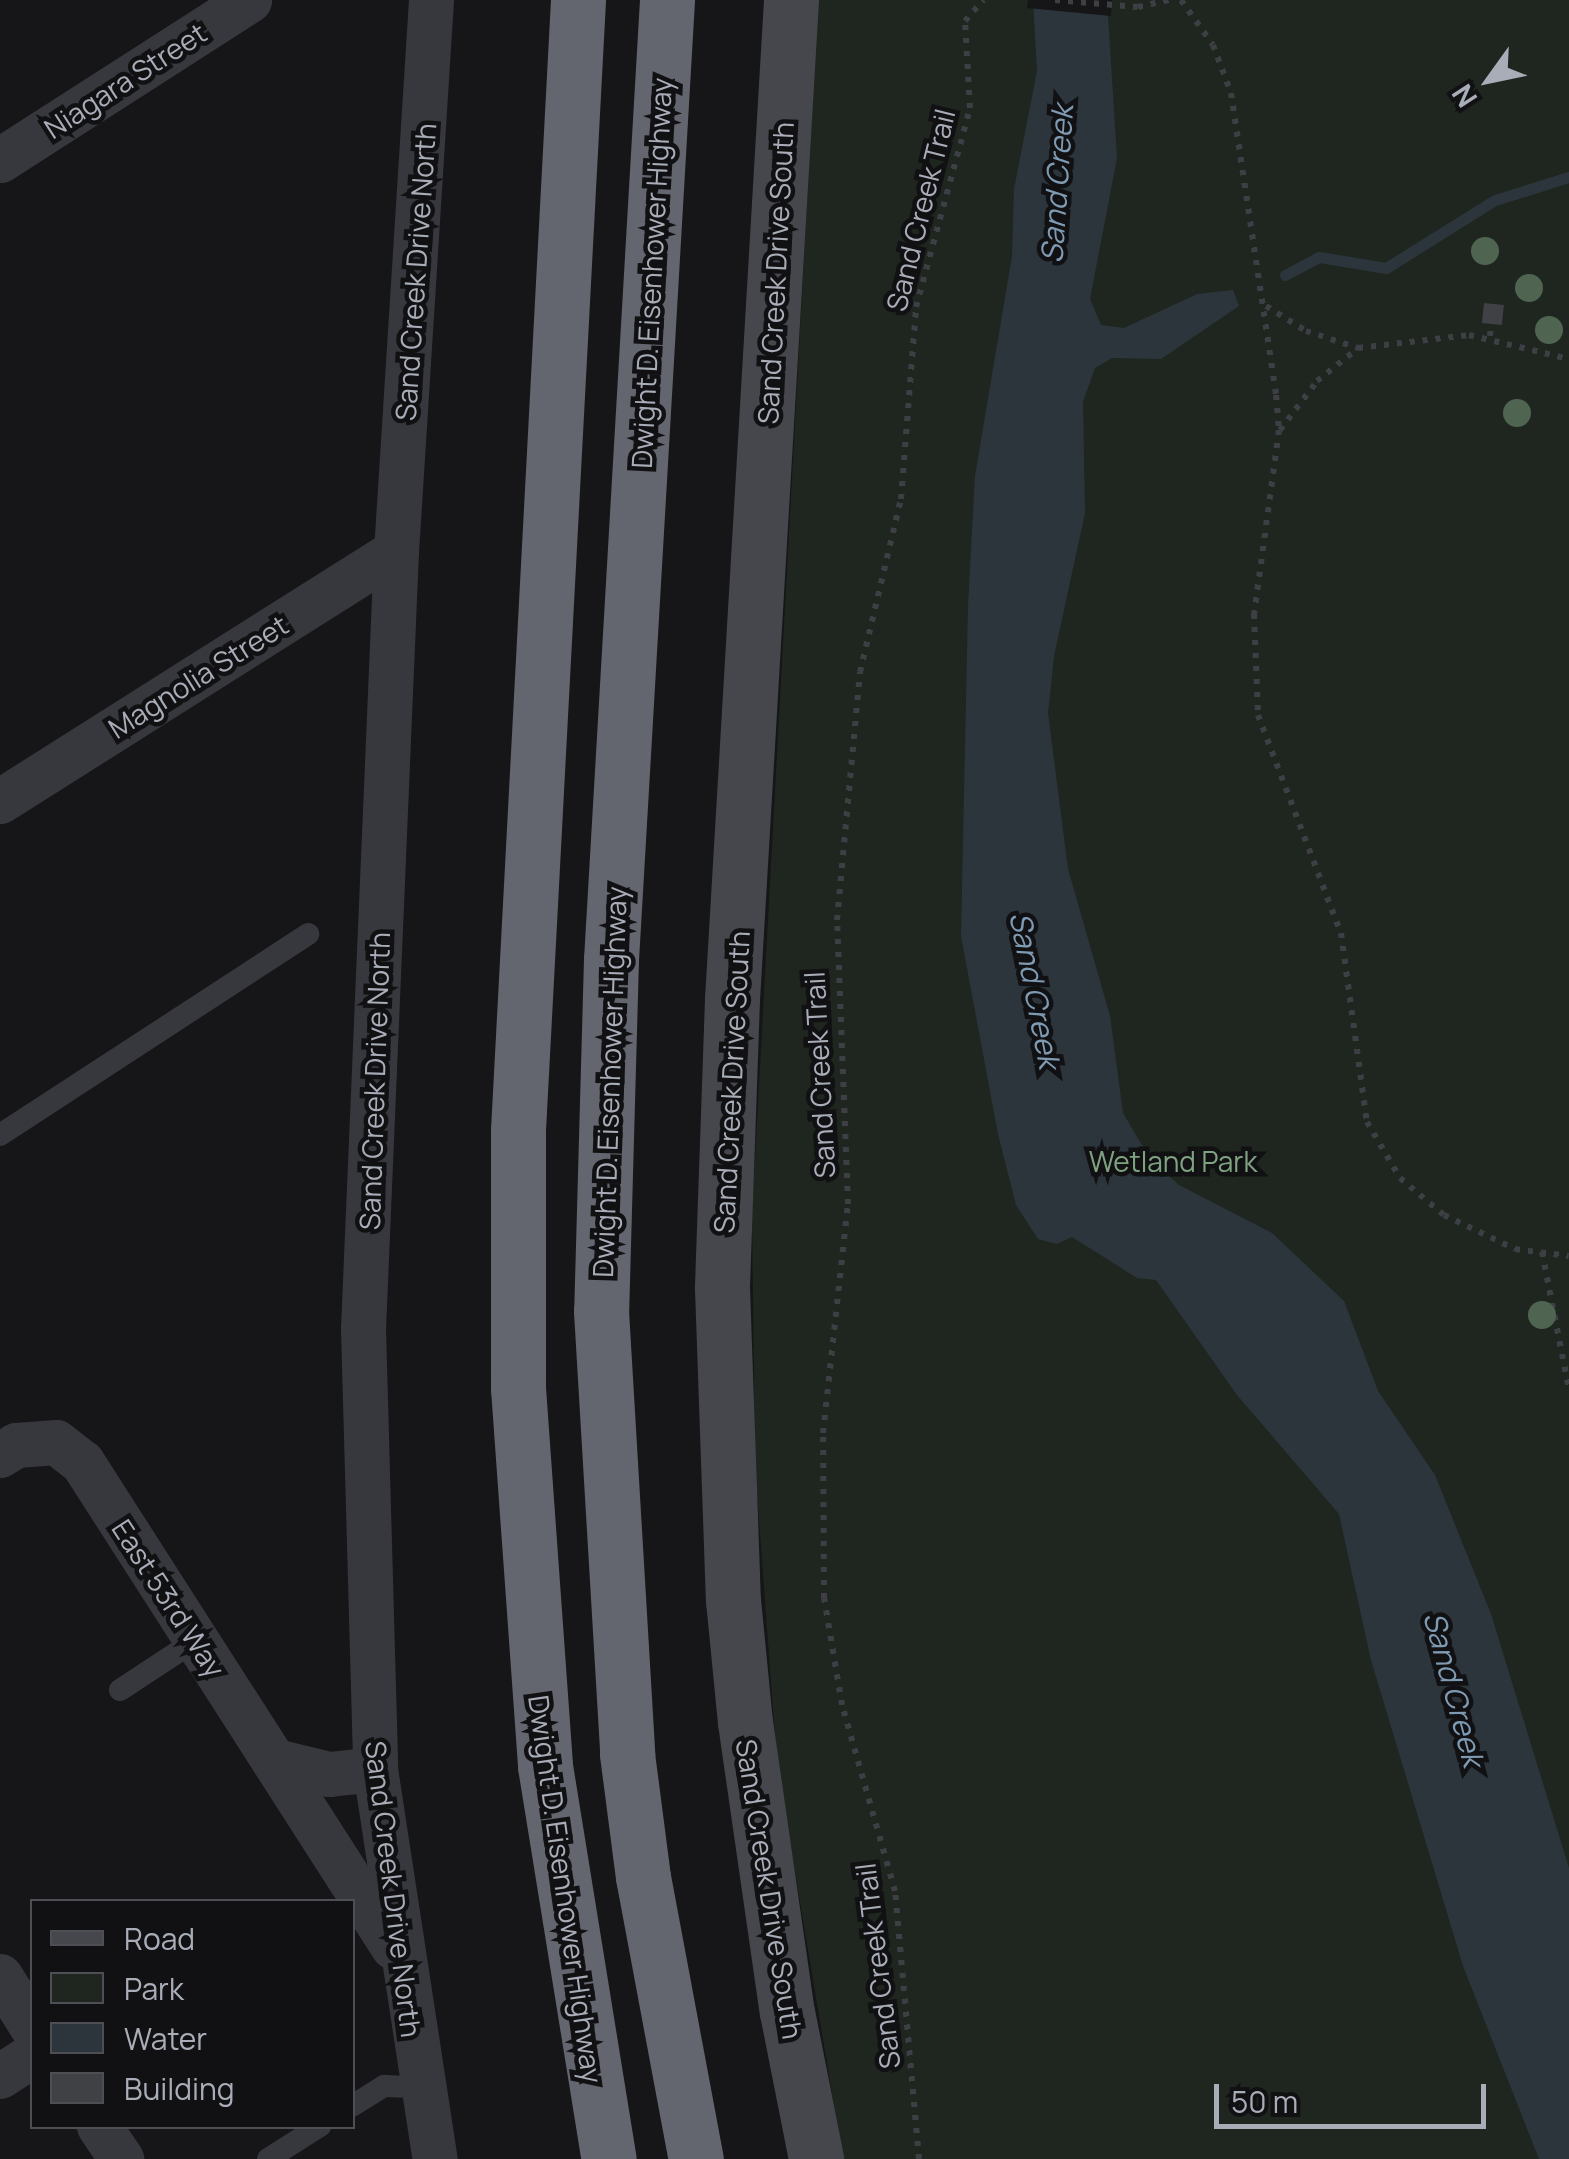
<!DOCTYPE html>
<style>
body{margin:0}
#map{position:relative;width:1569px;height:2159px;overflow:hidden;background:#161618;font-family:Manrope,sans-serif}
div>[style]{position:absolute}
.green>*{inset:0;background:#1e261f}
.water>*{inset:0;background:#2c353c}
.pier>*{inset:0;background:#161618}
.stream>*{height:11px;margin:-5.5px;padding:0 5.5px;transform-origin:5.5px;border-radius:5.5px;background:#2c353c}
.building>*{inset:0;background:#404145;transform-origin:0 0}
.path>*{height:6px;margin-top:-3px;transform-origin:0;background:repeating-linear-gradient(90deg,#3d3f44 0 5px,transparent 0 13px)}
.service>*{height:22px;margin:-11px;padding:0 11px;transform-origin:11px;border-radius:11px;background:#37383d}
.minor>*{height:45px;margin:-22.5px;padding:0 22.5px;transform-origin:22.5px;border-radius:22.5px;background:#37383d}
.secondary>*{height:55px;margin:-27.5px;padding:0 27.5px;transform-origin:27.5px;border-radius:27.5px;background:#45474d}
.motorway>*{height:55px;margin:-27.5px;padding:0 27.5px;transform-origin:27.5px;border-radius:27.5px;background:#63666e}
.trees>*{width:28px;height:28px;margin:-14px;border-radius:50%;background:#506452}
span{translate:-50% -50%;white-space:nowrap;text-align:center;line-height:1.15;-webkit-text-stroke:9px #111113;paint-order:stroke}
.street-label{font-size:28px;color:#a8adb8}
.park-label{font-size:28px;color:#7fa381}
.water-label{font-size:30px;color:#7f9bb3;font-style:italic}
.legend{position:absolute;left:30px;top:1899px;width:325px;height:230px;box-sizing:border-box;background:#111113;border:2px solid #4d4f55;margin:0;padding:12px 18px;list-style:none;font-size:30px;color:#a8adb8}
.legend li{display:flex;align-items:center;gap:20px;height:50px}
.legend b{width:50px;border:2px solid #4d4f55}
.north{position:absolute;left:1439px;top:30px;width:100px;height:100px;-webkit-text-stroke:8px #111113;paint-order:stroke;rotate:237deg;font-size:28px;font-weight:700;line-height:40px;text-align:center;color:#a8adb8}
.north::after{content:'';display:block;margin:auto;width:35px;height:45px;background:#a8adb8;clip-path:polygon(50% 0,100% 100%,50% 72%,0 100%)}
.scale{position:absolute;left:1214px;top:2084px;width:272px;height:45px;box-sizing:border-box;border:5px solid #a8adb8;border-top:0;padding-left:12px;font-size:30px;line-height:35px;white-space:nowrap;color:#a8adb8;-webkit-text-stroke:8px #111113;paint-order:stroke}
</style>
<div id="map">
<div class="green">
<i style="clip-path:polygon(818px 0,1569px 0,1569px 2159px,843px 2159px,777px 1764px,755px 1466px,752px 1214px)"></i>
</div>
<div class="water">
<i style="clip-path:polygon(1033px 0,1107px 0,1117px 158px,1090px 299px,1101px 325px,1124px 328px,1197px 294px,1233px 290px,1239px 306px,1161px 359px,1112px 358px,1095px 368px,1083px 402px,1085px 513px,1054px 656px,1048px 713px,1068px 869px,1110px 1016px,1123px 1113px,1150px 1159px,1179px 1185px,1272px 1233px,1344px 1301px,1378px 1391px,1435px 1475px,1491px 1614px,1569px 1868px,1569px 2159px,1539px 2159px,1463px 1966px,1371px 1660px,1339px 1514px,1237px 1395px,1156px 1280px,1137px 1278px,1072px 1237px,1057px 1244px,1038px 1239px,1016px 1205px,998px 1134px,961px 936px,968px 606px,975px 476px,1012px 256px,1014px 189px,1037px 71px)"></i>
</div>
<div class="pier">
<i style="clip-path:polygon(1028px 0,1112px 0,1111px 16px,1027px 8px)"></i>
</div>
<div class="stream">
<i style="left:1285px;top:275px;width:38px;rotate:-28deg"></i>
<i style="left:1319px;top:257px;width:68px;rotate:9.3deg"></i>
<i style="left:1386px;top:268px;width:128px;rotate:-32deg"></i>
<i style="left:1495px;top:200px;width:77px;rotate:-17.3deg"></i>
</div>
<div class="building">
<i style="left:1484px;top:303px;width:20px;height:20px;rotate:6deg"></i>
</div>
<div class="path">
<i style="left:1055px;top:0;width:83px;rotate:4.8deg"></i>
<i style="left:1138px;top:7px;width:32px;rotate:-13deg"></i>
<i style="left:1181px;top:0;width:55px;rotate:54.6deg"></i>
<i style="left:1213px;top:45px;width:51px;rotate:69.4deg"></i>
<i style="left:1231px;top:93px;width:305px;rotate:81.5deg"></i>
<i style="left:1276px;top:395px;width:35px;rotate:85deg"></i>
<i style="left:1279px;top:430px;width:186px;rotate:97.7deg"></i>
<i style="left:1254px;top:614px;width:101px;rotate:87.7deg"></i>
<i style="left:1258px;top:715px;width:233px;rotate:69.2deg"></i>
<i style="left:1341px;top:933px;width:191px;rotate:82.2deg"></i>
<i style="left:1367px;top:1122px;width:65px;rotate:59.5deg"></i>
<i style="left:1400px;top:1178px;width:57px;rotate:40.1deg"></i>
<i style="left:1444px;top:1215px;width:79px;rotate:25.6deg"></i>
<i style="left:1515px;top:1249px;width:54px;rotate:7.4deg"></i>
<i style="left:1266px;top:306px;width:47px;rotate:32deg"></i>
<i style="left:1306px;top:331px;width:55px;rotate:18.1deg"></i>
<i style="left:1358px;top:348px;width:112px;rotate:-6.7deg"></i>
<i style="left:1469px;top:335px;width:103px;rotate:13.5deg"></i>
<i style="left:1490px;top:336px;width:12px;rotate:-85deg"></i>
<i style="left:1280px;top:430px;width:61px;rotate:-52.9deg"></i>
<i style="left:1317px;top:381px;width:51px;rotate:-38.7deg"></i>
<i style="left:1542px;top:1252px;width:141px;rotate:78.9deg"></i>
<i style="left:919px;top:2159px;width:269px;rotate:-95.1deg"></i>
<i style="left:895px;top:1891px;width:193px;rotate:-105.9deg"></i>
<i style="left:842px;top:1705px;width:109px;rotate:-99.5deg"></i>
<i style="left:824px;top:1598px;width:165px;rotate:-90.3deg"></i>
<i style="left:823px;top:1433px;width:230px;rotate:-83.8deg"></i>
<i style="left:848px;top:1204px;width:284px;rotate:-92.2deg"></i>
<i style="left:837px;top:920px;width:249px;rotate:-84.7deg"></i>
<i style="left:860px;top:672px;width:178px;rotate:-76.7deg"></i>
<i style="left:901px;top:499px;width:193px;rotate:-85.5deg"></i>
<i style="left:916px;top:307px;width:206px;rotate:-74.8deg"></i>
<i style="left:970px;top:108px;width:87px;rotate:-93.3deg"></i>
<i style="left:965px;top:21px;width:28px;rotate:-49deg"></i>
</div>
<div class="service">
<i style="left:0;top:1135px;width:368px;rotate:-33.1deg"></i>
<i style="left:120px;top:1690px;width:91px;rotate:-33.3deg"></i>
<i style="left:352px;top:2106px;width:38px;rotate:-32deg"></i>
<i style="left:384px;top:2086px;width:36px;rotate:2deg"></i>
<i style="left:268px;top:2159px;width:62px;rotate:-32.4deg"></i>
</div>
<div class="minor">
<i style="left:431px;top:0;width:552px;rotate:93.63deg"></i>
<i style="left:396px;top:551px;width:779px;rotate:92.43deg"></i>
<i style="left:363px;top:1329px;width:440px;rotate:88.4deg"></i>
<i style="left:375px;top:1769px;width:395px;rotate:81.3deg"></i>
<i style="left:0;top:160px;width:296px;rotate:-32.7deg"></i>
<i style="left:0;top:801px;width:468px;rotate:-32.3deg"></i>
<i style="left:0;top:1455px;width:19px;rotate:-32deg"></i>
<i style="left:16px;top:1445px;width:40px;rotate:-4.3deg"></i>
<i style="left:56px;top:1442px;width:33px;rotate:38deg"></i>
<i style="left:82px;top:1462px;width:576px;rotate:57.33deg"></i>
<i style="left:276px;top:1761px;width:55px;rotate:13.8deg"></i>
<i style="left:329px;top:1774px;width:46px;rotate:-6.2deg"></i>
<i style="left:0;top:1976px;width:60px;rotate:57.9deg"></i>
<i style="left:0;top:2076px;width:38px;rotate:-33deg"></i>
<i style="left:99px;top:2126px;width:40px;rotate:56deg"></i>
</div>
<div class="secondary">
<i style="left:791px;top:0;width:1001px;rotate:93.38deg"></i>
<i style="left:732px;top:999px;width:289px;rotate:92deg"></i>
<i style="left:722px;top:1288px;width:312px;rotate:88deg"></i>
<i style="left:733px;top:1600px;width:123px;rotate:84.4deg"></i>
<i style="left:745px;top:1722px;width:293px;rotate:81.8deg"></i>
<i style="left:787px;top:2012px;width:150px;rotate:78.8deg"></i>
</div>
<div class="motorway">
<i style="left:578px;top:0;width:1132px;rotate:93.04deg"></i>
<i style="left:518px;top:1130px;width:258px;rotate:90deg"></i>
<i style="left:518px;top:1388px;width:379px;rotate:85.9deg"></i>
<i style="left:545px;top:1766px;width:398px;rotate:80.8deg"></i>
<i style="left:667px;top:0;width:961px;rotate:93.34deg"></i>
<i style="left:611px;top:959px;width:352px;rotate:91.6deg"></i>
<i style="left:601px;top:1311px;width:444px;rotate:86.6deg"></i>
<i style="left:627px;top:1754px;width:124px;rotate:82.6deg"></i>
<i style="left:643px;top:1877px;width:287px;rotate:79.4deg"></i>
</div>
<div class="trees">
<i style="left:1485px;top:251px"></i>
<i style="left:1529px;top:288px"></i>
<i style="left:1549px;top:330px"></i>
<i style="left:1517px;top:413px"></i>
<i style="left:1542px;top:1315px"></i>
</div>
<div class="street-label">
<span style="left:125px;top:80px;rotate:-33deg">Niagara Street</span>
<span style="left:920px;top:210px;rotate:-76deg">Sand Creek Trail</span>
<span style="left:415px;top:272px;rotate:-86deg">Sand Creek Drive North</span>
<span style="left:651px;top:273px;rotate:-87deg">Dwight D. Eisenhower Highway</span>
<span style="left:775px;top:273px;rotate:-87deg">Sand Creek Drive South</span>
<span style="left:198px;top:676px;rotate:-32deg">Magnolia Street</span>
<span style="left:819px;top:1075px;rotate:-93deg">Sand Creek Trail</span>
<span style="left:374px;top:1081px;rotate:-88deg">Sand Creek Drive North</span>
<span style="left:609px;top:1082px;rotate:-88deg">Dwight D. Eisenhower Highway</span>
<span style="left:731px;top:1082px;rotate:-87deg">Sand Creek Drive South</span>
<span style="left:169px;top:1598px;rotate:57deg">East 53rd Way</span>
<span style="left:394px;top:1889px;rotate:83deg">Sand Creek Drive North</span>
<span style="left:566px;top:1889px;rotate:82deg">Dwight D. Eisenhower Highway</span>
<span style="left:770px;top:1889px;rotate:81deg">Sand Creek Drive South</span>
<span style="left:877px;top:1966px;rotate:-97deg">Sand Creek Trail</span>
</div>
<div class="park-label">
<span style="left:1173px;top:1161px">Wetland Park</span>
</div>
<div class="water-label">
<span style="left:1057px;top:184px;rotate:-86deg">Sand Creek</span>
<span style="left:1035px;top:990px;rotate:79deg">Sand Creek</span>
<span style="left:1454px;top:1689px;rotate:75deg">Sand Creek</span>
</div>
<ul class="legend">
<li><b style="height:12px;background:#45474d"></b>Road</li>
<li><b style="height:28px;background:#1e261f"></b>Park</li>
<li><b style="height:28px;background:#2c353c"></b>Water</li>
<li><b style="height:28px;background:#404145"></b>Building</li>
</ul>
<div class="north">N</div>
<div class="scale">50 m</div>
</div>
